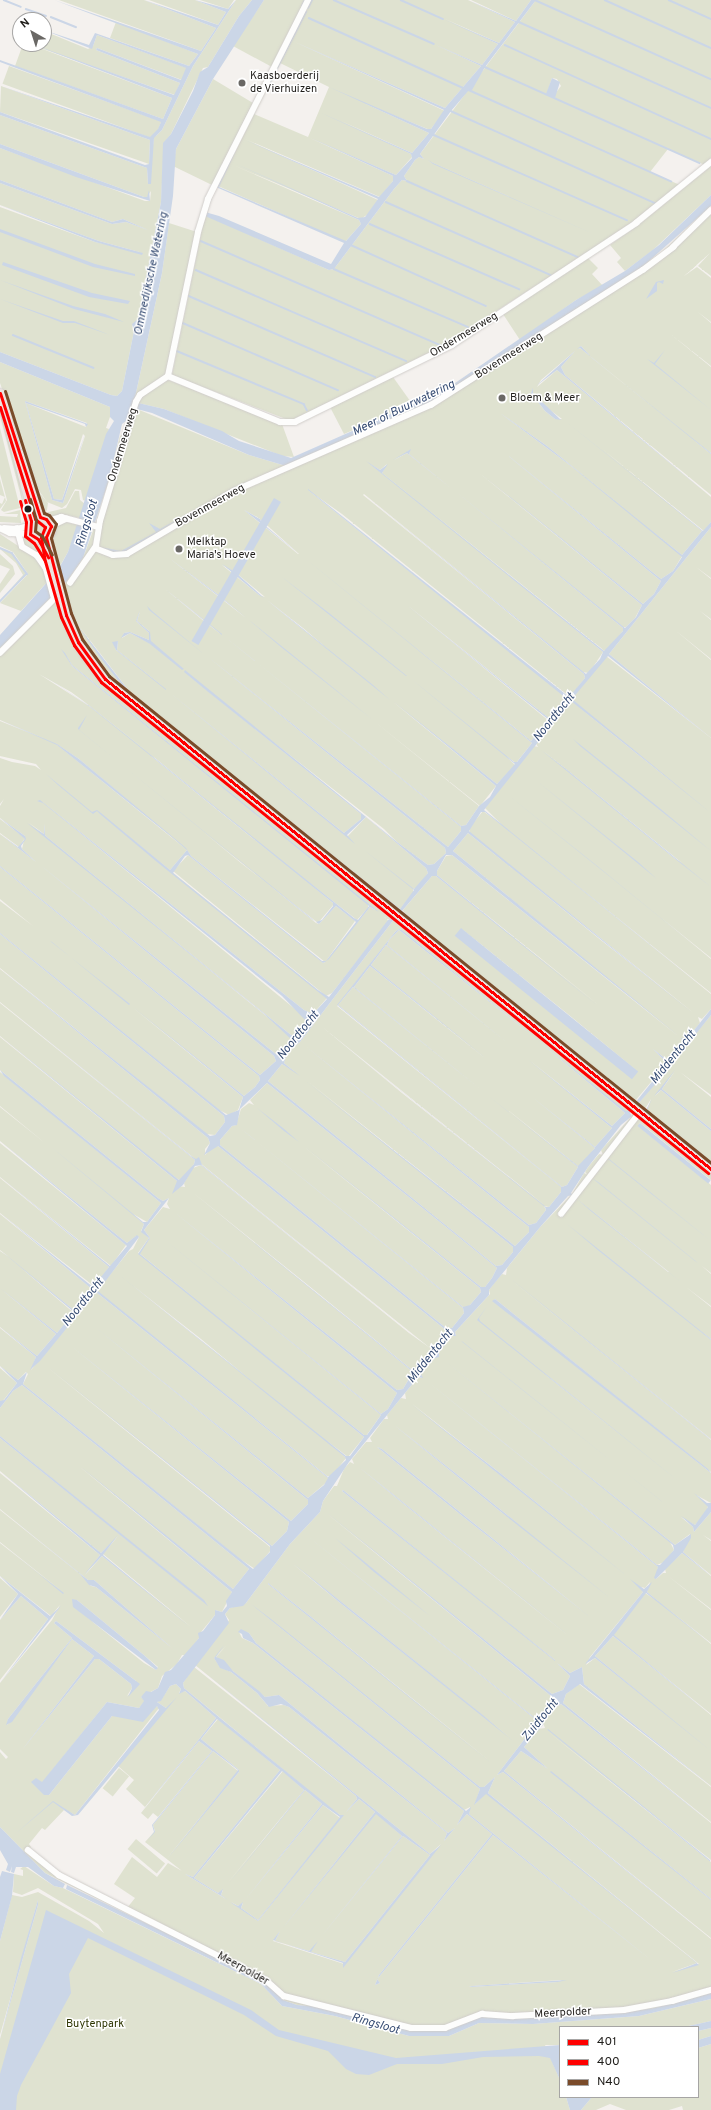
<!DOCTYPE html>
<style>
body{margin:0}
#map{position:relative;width:711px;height:2110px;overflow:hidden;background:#f4f1ee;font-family:Overpass,sans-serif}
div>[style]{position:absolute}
.green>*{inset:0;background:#dfe2d0;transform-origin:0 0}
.round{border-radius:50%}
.water>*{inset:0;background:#cbd6e7;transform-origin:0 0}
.stream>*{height:1.5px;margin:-0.75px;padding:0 0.75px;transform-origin:0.75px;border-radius:0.75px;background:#cbd6e7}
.roads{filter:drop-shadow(0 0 1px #d0cdca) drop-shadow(0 0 1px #d0cdca)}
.street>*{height:5.5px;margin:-2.75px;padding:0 2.75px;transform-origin:2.75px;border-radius:2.75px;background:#fdfdfc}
.primary>*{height:9px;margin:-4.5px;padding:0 4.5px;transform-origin:4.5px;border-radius:4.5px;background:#ece4e1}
.primary>.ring{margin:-4.5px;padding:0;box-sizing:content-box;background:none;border:9px solid #ece4e1;border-radius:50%}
.bus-1>*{height:3px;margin:-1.5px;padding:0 1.5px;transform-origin:1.5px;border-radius:1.5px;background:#f00}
.bus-2>*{height:3px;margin:-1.5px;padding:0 1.5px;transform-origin:1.5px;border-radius:1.5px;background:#f00}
.bus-3>*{height:3px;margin:-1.5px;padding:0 1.5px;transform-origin:1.5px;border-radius:1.5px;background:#7a4b2a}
.dots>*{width:11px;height:11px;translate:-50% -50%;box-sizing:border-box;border:2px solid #fff;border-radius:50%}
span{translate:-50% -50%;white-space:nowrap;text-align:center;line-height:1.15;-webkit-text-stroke:3px #fff;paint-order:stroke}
.poi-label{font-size:11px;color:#201e1b}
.left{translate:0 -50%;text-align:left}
.street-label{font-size:11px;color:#201e1b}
.park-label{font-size:11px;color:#2e3603}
.water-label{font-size:12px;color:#364c73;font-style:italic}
.legend{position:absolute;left:559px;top:2026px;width:140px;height:72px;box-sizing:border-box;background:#fff;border:1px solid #a6a5a4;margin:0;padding:5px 7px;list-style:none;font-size:12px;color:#201e1b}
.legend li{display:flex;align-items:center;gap:8px;height:20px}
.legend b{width:20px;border:1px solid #a6a5a4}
.north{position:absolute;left:12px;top:12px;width:40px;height:40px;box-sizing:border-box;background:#fff;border:1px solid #a6a5a4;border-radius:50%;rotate:321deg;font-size:11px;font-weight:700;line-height:16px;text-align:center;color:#201e1b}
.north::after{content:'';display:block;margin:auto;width:14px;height:18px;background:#6a6865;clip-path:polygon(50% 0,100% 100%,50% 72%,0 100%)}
</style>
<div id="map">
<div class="green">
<i style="clip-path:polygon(59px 0,144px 0,216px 28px,201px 51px)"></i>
<i style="clip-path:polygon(149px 0,195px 0,226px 12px,218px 25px)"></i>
<i style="clip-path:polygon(200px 0,234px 0,228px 9px)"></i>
<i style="clip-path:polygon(236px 0,252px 0,239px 16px,208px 67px,203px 68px,171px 134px,164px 143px,161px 202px,138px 319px,132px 326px,134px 331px,122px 391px,117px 396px,111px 395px,0 352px,0 207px,95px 242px,143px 253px,99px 241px,0 205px,0 183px,112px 224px,126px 222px,148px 230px,123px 219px,112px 222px,0 180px,0 148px,145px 201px,150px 201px,151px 191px,147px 197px,144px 197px,0 144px,0 115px,147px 168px,148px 184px,154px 138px,162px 130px,193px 66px)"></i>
<i style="clip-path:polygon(264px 0,305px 0,272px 67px,233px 46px)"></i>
<i style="clip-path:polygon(312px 0,468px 0,515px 22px,499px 43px,445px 19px,498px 44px,482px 65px,436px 45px,481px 66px,445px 108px,295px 42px,445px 111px,430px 130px,364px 103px,429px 133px,412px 153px,341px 121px,411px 154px,412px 157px,396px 175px,310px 138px,393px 176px,393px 181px,380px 197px,245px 139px,378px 200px,368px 214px,361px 219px,233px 165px,359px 220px,361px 224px,345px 242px,218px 186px,254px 114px,308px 137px,329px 87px,280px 63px)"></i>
<i style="clip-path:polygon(471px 0,531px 0,516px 21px)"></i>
<i style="clip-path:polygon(evenodd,536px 0,711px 0,711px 160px,705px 165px,668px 149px,650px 172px,680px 185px,633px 223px,442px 346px,294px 419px,286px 419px,172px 375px,205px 215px,329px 270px,334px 269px,394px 189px,402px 180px,407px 181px,404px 176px,415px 160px,419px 157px,424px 159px,420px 154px,536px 0,552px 78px,557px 79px,561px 86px,555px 94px,547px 93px,552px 78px,536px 0,428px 161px,433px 163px,600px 237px,428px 161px)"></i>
<i style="clip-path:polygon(116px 22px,198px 54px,189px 66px,110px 38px)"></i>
<i style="clip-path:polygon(44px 31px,88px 49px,93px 46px,97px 35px,187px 68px,182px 80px,97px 48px,96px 50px,180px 83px,175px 95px,32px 45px,172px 98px,163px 119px,15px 66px,23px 44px,44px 44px)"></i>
<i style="left:9px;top:66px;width:162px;height:19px;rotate:20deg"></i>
<i style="clip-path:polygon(213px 79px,253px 103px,212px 185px,173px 166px,176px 149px)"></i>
<i style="clip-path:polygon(1px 86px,150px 140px,149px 164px,0 112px)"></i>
<i style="clip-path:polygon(711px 166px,711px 195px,653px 250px,625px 271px,617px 262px,621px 258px,610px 245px,641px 223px)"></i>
<i style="clip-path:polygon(evenodd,711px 206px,711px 276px,698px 266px,710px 253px,684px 276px,697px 267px,711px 278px,711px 322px,698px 312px,711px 323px,711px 366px,668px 332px,711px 367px,711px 410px,679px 385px,711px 410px,711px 453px,690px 437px,711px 454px,711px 495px,565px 375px,561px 367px,575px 351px,541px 380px,537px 387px,557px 370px,711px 497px,711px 522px,704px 531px,601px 448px,702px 531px,682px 555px,643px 524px,682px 556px,673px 571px,661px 579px,506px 454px,661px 581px,654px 594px,643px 604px,478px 472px,642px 605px,635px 618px,626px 627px,623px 627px,455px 491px,623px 628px,623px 631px,608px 649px,604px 651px,601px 648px,421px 504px,603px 652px,589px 673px,583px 672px,364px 494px,363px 495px,584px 674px,585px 678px,570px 697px,342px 514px,308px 490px,567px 698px,560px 711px,550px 719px,407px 605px,549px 721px,531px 741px,410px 643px,532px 743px,516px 763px,506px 756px,515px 765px,497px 784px,392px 701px,496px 786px,480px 806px,375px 722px,479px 806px,466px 825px,461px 826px,225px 637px,461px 827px,461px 831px,448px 847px,208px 657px,445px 848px,446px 853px,434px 864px,428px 865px,397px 842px,384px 829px,184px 672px,361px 814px,361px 819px,344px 833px,169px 692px,347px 837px,366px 817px,426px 868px,428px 873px,417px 888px,413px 889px,413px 893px,400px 909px,133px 696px,79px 626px,129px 694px,405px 916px,403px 910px,432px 876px,436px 876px,600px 1006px,437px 875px,437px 871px,446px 856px,452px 855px,678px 1036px,453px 851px,468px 833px,514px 870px,470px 833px,469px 828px,483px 811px,502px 825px,485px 808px,525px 755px,534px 746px,538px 747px,536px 743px,570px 702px,574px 703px,572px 698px,606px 656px,711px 738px,711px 958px,660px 917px,711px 959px,711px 993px,504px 827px,711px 994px,711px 1009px,702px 1019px,698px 1017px,700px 1023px,687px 1039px,682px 1038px,683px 1043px,671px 1058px,666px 1059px,653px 1049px,667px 1063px,635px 1101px,638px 1104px,711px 1015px,711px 1095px,680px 1072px,711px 1097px,711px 1129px,662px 1089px,675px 1071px,655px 1096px,661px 1090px,711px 1131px,711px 1162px,647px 1110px,651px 1099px,645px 1109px,711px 1163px,711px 1180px,648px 1129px,640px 1123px,638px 1126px,711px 1185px,711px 1241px,608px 1159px,711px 1241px,711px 1273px,702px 1266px,711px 1274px,711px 1306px,686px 1287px,711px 1307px,711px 1339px,698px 1329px,711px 1340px,711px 1439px,511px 1280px,711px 1440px,711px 1472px,505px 1307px,495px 1299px,494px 1300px,711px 1473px,711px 1503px,696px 1495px,708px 1505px,707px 1511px,695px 1525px,681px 1517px,693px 1527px,694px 1532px,711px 1512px,711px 1540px,703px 1535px,711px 1541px,711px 1575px,683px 1552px,690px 1534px,675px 1545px,445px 1361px,670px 1542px,674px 1550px,664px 1562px,657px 1565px,428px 1382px,658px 1567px,656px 1579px,663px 1573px,666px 1573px,665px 1569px,682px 1553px,711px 1576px,711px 1609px,668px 1576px,711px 1610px,711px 1643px,660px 1603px,711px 1644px,711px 1714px,613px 1635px,645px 1593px,659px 1602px,647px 1592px,650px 1582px,645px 1588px,641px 1587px,643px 1592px,590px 1657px,586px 1665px,595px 1658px,647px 1699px,595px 1656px,613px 1636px,711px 1715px,711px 1786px,584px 1684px,582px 1667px,570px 1673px,557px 1663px,570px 1676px,563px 1690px,552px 1694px,325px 1512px,551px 1696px,552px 1701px,546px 1712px,535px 1718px,306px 1535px,535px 1719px,533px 1728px,497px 1775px,503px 1772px,711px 1939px,711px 1993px,654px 2008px,627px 2012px,528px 2018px,492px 2017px,446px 2031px,410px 2030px,323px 2007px,297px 2005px,283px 2000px,263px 1980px,45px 1873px,0 1827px,0 1752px,6px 1759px,8px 1757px,0 1749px,0 1683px,52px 1620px,60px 1605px,51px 1616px,0 1576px,0 1543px,64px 1593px,0 1542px,0 1510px,80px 1574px,91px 1586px,96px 1587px,172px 1648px,94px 1580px,88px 1580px,0 1509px,0 1473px,100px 1555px,85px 1575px,102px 1556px,191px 1627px,103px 1554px,118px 1536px,101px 1553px,0 1471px,0 1438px,208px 1605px,0 1436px,0 1408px,13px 1391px,22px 1385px,249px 1569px,233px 1589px,80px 1467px,232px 1592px,222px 1612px,215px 1610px,215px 1615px,201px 1632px,199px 1638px,186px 1655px,182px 1655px,177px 1664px,162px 1676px,158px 1688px,141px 1697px,145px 1701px,139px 1708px,107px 1702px,42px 1783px,49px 1795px,112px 1716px,157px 1706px,159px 1708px,75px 1815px,61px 1807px,64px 1810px,45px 1830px,42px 1828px,29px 1844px,31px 1847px,29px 1850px,53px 1870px,127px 1908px,135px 1898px,114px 1884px,132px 1857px,157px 1877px,168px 1863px,182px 1871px,145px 1842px,155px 1831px,153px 1825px,213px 1751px,238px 1771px,168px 1857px,239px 1772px,239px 1770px,201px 1739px,218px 1719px,280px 1770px,193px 1877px,185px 1874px,226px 1899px,221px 1895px,223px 1890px,218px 1893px,194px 1878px,283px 1771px,304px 1790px,225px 1886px,305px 1790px,322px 1804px,245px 1900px,323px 1805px,340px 1818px,258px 1920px,241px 1908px,243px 1903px,238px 1906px,231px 1902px,258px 1921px,343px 1815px,340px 1815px,324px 1803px,184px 1688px,183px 1683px,194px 1667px,356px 1796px,357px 1799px,346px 1812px,359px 1799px,375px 1812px,282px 1929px,376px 1813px,402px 1836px,320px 1938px,403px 1836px,430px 1855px,345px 1962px,311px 1952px,311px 1949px,309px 1951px,275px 1941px,280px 1931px,273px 1941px,344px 1964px,441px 1844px,430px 1854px,195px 1665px,229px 1620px,225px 1614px,230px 1608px,246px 1603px,290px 1544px,320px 1512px,323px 1501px,334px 1486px,337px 1486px,344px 1469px,350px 1462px,354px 1464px,352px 1459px,366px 1442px,372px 1442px,370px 1438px,384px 1419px,388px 1419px,387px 1415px,401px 1398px,406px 1399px,405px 1393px,418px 1377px,422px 1378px,421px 1374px,433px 1357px,439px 1357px,439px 1352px,452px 1336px,456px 1336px,455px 1332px,490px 1294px,489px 1290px,495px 1282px,502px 1274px,506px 1275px,507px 1268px,541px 1226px,572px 1194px,584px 1173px,588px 1175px,585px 1172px,588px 1167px,599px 1154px,603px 1155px,601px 1150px,632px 1116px,631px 1109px,626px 1112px,537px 1040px,625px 1113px,612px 1126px,529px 1060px,612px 1128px,595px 1147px,532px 1097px,595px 1148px,579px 1167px,488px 1094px,578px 1167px,567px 1185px,562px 1187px,338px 1005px,353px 987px,484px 1092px,354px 987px,370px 966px,486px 1059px,371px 965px,386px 945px,515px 1049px,387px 945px,389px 940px,399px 930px,534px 1037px,402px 930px,399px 929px,395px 932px,337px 1006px,549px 1177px,561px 1187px,561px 1192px,549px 1207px,544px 1206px,546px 1210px,536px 1223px,529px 1225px,304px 1045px,529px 1227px,529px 1232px,515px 1246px,306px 1080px,513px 1247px,513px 1252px,502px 1265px,496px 1266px,268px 1081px,282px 1064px,295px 1072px,284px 1063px,287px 1052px,300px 1042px,395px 918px,390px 920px,384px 917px,388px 920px,386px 924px,332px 993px,326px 996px,173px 871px,188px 855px,321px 961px,323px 963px,325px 962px,191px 856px,187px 850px,79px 759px,55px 743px,187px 850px,170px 870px,102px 815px,327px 998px,313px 1014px,304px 1010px,40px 800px,306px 1018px,306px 1021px,297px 1035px,291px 1035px,48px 838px,45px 835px,45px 824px,44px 834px,28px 822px,292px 1037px,286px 1051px,277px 1055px,39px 864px,274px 1056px,276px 1061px,260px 1075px,0 866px,0 834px,36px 862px,22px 849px,25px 836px,0 818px,0 806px,4px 799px,0 804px,0 758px,12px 762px,35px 766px,41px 770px,36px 764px,0 756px,0 721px,45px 739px,0 720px,0 648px,67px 581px,83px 558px,101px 509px,120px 436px,124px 434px,132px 405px,137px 406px,137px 409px,249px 455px,286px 466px,429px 404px,660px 254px,711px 206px,581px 346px,592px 358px,684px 432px,580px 348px,578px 349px,581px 346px,711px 206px,533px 389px,533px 393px,546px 407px,562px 419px,555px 419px,545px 411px,531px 393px,533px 389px,711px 206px,500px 413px,547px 446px,641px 522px,571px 466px,500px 413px,711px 206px,410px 450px,409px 454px,452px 489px,407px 453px,394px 460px,410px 450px,711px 206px,370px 464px,380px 470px,387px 464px,382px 473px,420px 503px,370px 464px,711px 206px,244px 510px,259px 518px,299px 554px,298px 554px,244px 510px,711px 206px,169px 558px,220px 596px,226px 588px,222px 598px,246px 618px,169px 558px,711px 206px,222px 565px,235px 572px,265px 597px,259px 595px,222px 565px,711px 206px,165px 589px,193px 611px,222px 635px,205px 622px,165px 589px,711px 206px,267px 600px,303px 628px,330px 651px,291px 620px,267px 600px,711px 206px,140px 611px,137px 621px,149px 631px,150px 635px,151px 642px,183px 669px,151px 644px,130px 633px,122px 638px,124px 633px,130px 632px,149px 640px,149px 633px,136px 621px,140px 611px,711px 206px,118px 641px,117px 650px,166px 689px,116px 650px,114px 644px,118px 641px,711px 206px,64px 652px,72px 665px,377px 911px,370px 907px,326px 961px,355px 921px,336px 906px,319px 924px,316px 923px,268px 884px,318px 923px,334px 904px,297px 873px,357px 920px,368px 908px,368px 904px,72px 666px,64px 652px,711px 206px,39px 674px,71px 692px,82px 700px,148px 752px,89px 706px,39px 674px,711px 206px,576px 705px,641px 756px,676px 785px,576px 705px,711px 206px,541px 749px,566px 769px,682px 863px,674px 858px,541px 749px,711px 206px,151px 756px,155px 758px,281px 861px,220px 812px,151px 756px,711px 206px,201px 830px,264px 881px,241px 863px,201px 830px,711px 206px,517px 872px,532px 883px,695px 1014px,602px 941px,517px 872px,711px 206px,409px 919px,475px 972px,621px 1090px,541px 1026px,409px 919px,711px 206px,462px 929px,569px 1015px,641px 1074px,468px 935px,462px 929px,711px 206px,321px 1026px,527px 1191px,544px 1205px,402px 1093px,321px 1026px,711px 206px,577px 1199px,669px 1272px,668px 1272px,577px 1199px,711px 206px,541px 1371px,553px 1380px,628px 1441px,541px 1371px,711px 206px,411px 1403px,500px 1473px,574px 1533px,477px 1457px,411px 1403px,711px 206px,394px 1425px,454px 1472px,517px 1523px,501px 1512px,394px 1425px,711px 206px,377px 1447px,382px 1449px,585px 1613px,461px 1515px,377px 1447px,711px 206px,360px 1468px,394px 1495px,570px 1637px,405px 1505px,360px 1468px,711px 206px,343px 1490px,554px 1660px,555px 1660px,342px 1491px,343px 1490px,711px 206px,293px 1564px,359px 1616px,513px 1740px,339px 1602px,293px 1564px,711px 206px,268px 1583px,310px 1616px,491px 1762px,268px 1584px,268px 1583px,711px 206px,77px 1600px,145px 1656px,158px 1667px,156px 1670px,144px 1663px,94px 1623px,79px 1609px,77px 1600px,711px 206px,251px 1604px,480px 1787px,484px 1787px,495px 1777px,488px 1793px,699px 1964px,672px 1972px,697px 1963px,486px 1793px,475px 1804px,480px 1789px,251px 1604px,711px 206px,56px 1621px,136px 1681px,134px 1690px,127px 1696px,132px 1688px,131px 1684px,99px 1659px,95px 1659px,22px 1750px,94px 1656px,72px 1639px,7px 1725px,8px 1719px,72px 1638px,54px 1623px,56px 1621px,711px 206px,241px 1631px,249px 1633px,256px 1643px,464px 1810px,470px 1807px,469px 1814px,651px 1960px,493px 1835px,383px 1972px,377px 1979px,380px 1983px,375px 1985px,379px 1975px,492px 1834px,467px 1814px,457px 1825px,464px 1811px,253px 1643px,242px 1638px,239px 1632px,241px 1631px,711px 206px,226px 1646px,216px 1657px,233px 1671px,265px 1697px,279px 1695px,448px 1833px,455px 1828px,444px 1841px,447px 1833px,289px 1707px,284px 1705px,268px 1706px,257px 1693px,231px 1672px,220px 1667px,214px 1658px,226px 1646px,711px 206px,562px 1980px,558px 1982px,469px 1987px,472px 1986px,562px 1980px)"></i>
<i style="clip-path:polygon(169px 223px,197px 232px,168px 373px,134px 402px,162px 273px)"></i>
<i style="clip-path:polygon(588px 258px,598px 268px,592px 274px,603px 286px,576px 300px,520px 340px,503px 314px)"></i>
<i style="clip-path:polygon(evenodd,0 362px,110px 407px,111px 414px,106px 428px,109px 429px,86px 501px,83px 500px,81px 490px,75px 489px,67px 504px,62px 508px,47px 502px,35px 485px,29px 460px,27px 460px,24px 453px,0 383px,0 362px,25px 401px,87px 423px,86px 427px,26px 403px,54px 499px,62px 500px,83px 434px,85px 436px,63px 503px,52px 500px,25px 401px)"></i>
<i style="clip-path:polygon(393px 377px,413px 405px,344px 434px,330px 407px)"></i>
<i style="clip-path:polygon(168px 380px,282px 424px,294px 457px,282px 456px,164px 409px,138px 403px,140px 398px)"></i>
<i style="clip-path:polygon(0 404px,17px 466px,24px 508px,0 415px)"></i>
<i style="clip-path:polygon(0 428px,20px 508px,4px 512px,1px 510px,7px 500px,0 474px)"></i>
<i style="clip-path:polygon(0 479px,6px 501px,0 509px,0 503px,2px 504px,5px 497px,0 495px)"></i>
<i style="clip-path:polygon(34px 486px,48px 503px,47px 510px,44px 513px,66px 508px,75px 491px,79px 491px,80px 500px,85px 504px,80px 518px,67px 515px,50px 518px,44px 516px,41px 512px)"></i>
<i style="clip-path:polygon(20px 510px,21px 523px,0 522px,0 516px,17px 517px,18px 514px,4px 514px)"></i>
<i style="clip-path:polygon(65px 522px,78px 525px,68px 552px,57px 571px,49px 539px,54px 527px)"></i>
<i class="round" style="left:34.5px;top:522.5px;width:11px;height:11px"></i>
<i style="clip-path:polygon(711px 527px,711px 578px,696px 567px,711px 579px,711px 619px,700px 611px,711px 620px,711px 659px,675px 630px,711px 660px,711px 738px,609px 654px)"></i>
<i style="clip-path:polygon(0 534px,32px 555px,44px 570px,47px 582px,21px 611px,0 603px,28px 574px,13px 552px,0 546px)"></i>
<i style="clip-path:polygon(28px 537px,41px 547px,50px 571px,25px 546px,22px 539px)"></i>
<i style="clip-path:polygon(0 549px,12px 553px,27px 574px,0 601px,23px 575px,16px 563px)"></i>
<i style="clip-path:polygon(0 554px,13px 566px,15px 574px,0 593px,0 584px,10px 569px,0 565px)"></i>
<i style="clip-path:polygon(0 819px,25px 838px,19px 847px,0 833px)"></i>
<i style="clip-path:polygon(0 867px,259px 1076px,260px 1080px,255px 1087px,244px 1096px,132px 1007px,243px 1097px,238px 1110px,229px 1115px,219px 1110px,0 933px,0 901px,33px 926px,0 899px)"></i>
<i style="clip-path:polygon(0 934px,224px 1116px,225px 1122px,215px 1135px,206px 1134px,0 968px)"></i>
<i style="clip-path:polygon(evenodd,0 969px,208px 1138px,210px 1143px,205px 1149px,205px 1155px,214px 1146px,218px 1146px,447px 1331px,431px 1358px,417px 1370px,412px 1370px,314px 1290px,191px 1191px,413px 1372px,403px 1389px,397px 1390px,174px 1212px,397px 1393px,388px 1409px,381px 1414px,224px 1288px,381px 1415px,366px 1436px,364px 1435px,221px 1320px,364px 1437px,348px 1457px,327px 1441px,346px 1458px,332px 1476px,327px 1476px,97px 1291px,129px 1251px,133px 1249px,139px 1237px,136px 1236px,127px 1243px,0 1141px,0 1107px,45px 1143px,0 1106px,0 1072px,161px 1203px,147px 1222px,133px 1214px,144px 1224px,141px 1231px,149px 1238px,138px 1253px,208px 1309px,139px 1253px,150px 1238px,144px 1230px,163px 1207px,170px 1209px,167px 1204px,169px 1198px,163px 1201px,158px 1198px,0 1070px,0 1037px,177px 1181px,177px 1186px,185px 1187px,184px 1183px,193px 1168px,201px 1165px,409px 1333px,430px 1348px,0 1002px,0 969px,132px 1285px,201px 1339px,254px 1383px,190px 1332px,132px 1285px)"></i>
<i style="clip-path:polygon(0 1003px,195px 1160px,194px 1164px,182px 1179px,179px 1180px,163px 1168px,0 1036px)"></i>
<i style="clip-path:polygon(267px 1083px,497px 1268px,492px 1278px,485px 1287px,481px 1287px,303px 1146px,480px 1288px,481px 1292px,470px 1305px,466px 1308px,463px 1307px,240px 1128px,463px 1308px,464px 1313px,452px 1328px,446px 1328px,220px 1145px,220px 1140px,232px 1126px,236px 1125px,241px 1109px,249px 1103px,254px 1105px,250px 1100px)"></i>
<i style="clip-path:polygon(0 1143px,126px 1245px,111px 1266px,0 1177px)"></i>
<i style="clip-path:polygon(0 1178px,109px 1267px,95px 1287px,0 1213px)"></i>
<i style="clip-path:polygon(0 1214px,92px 1289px,75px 1311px,20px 1267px,74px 1313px,57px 1333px,2px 1290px,56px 1334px,37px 1356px,0 1327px,0 1251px,9px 1257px,0 1250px)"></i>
<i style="clip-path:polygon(96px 1292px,328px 1478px,328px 1481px,308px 1498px,100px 1331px,308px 1500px,308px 1504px,291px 1521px,71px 1346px,289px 1522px,287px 1531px,272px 1546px,47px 1367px,270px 1547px,271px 1550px,255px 1569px,240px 1559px,23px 1384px,28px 1374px,26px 1372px,18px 1380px,0 1366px,0 1328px,36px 1357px,31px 1370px)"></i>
<i style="clip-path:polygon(0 1368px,17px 1383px,2px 1402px,0 1401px)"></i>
<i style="clip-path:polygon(0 1578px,18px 1594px,0 1617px)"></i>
<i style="clip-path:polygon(21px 1596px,48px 1619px,0 1680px,0 1620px)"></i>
<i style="clip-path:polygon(176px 1684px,181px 1689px,179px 1693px,185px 1691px,216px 1718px,145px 1807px,126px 1789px,134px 1780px,118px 1766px,176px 1696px,166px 1708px,157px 1702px,161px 1700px,170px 1686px)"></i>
<i style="clip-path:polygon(579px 1684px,711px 1787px,711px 1822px,563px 1703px,566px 1694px)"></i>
<i style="clip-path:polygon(561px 1704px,711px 1823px,711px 1860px,547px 1731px,711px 1862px,711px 1899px,551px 1771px,711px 1900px,711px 1938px,504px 1771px,521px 1751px,548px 1769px,524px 1747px,538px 1729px,545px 1728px,543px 1723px,547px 1713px)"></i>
<i style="clip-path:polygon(199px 1741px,212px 1751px,158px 1817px,153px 1813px,148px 1819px,141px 1813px)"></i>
<i style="left:119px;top:1768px;width:13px;height:26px;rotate:39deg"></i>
<i style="left:136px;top:1839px;width:38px;height:13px;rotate:40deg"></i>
<i style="clip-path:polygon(24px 1866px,54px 1886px,63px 1888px,261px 1984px,282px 2006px,335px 2016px,409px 2036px,449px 2036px,479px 2023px,533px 2024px,639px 2016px,711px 1999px,711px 2021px,684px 2027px,560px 2027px,560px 2045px,545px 2045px,560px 2080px,560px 2097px,566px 2097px,570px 2110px,0 2110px,0 2039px,38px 1905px,38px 1900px,0 2035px,0 1941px,12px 1895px,22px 1897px,38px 1892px,89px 1921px,104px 1933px,98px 1924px,38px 1888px,22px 1895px,13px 1892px,14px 1874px,23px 1876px,23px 1870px,20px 1869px)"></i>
<i style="clip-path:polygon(711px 2028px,711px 2036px,698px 2040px,698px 2031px)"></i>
<i style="clip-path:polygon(711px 2044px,711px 2110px,683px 2110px,682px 2106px,669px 2110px,626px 2110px,610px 2104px,596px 2110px,581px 2110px,592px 2097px,698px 2097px,698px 2048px)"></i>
</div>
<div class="water">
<i style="clip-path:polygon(54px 0,201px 51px,216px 28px,144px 0,218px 25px,226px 12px,195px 0,228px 9px,236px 0,193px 66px,162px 130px,154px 138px,151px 184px,148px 184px,147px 168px,0 115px,0 112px,145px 165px,149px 164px,150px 140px,1px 86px,150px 137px,158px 129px,161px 122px,0 62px,0 60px,163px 119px,172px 98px,32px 44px,174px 95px,180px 83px,96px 50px,97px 48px,181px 80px,186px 68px,97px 35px,92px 49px,44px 30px,89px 45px,95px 33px,189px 66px,198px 54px)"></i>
<i style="clip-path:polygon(252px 0,264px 0,213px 79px,176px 149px,173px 196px,162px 273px,134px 402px,164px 409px,222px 431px,239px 441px,291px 458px,445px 390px,576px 300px,625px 271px,659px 245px,711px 195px,711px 206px,641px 268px,429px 404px,286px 466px,249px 455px,152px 413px,137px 409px,136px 406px,132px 405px,126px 421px,122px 424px,109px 480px,83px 558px,67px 581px,0 648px,0 635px,58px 570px,68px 552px,106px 434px,114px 421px,110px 417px,110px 407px,0 362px,0 352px,111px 395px,117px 396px,122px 391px,134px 331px,132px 324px,138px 319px,161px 202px,163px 143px,171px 134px,193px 91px,200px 72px,208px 67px,239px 16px)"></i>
<i style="clip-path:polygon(468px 0,516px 21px,531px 0,536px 0,485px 67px,472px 90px,469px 90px,451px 111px,420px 154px,424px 159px,419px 157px,415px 160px,404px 176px,407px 181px,402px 180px,394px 189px,334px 269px,329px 270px,205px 216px,205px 212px,219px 216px,331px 264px,344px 243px,216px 187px,238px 146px,219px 187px,346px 241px,361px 224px,359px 220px,234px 163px,358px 218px,365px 217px,378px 199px,245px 140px,379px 197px,393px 181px,393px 176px,311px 138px,396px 175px,412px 158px,411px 154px,319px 112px,412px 153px,429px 133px,329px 87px,427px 129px,431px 129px,444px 110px,295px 42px,445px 108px,481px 66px,434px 44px,482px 65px,498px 44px,443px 19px,499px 43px,515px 22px)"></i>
<i style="clip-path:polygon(552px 78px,560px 82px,555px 98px,546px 94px)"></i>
<i style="clip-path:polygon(0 144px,144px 197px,147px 197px,149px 190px,150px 201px,76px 177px,0 148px)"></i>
<i style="clip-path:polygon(428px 160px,433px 163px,596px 235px,433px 164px)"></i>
<i style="clip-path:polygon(0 180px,112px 222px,123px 219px,148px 230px,126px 222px,112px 224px,0 183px)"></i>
<i style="clip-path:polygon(0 205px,99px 241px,143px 253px,142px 255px,95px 242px)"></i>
<i style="clip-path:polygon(0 229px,95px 264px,135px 274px,135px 276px,93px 267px,0 232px)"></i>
<i style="clip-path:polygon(3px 262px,92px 293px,130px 301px,128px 304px,89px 297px,2px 265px)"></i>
<i style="clip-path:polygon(0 280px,73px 306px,105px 314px,124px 322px,74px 309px)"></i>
<i style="clip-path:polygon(664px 280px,663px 284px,659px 282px,657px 283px,657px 291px,646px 299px,656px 282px)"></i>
<i style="clip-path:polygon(0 299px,63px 321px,74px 321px,110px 335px,75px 323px,63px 323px)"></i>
<i style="clip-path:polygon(581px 346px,592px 358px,711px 453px,711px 454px,580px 348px,577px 349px)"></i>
<i style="clip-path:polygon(665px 350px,655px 364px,711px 410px,647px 359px,654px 363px)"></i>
<i style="clip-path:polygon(575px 351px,561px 367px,565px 375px,711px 497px,557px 370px,536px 386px)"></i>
<i style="clip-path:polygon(533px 388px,533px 393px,539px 399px,561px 420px,555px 419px,545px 411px,531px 393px)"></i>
<i style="clip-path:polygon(25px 401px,88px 424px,86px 427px,85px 424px,26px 403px,54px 499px,62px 500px,85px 434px,63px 503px,52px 500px)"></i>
<i style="clip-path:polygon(500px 413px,547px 446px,682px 555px,702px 531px,564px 420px,703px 531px,711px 522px,711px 527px,609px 654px,711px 738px,608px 656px,572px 699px,711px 813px,571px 701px,484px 810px,711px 994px,485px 812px,481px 812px,469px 831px,695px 1015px,468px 833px,453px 851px,679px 1036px,452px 855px,446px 855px,437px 871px,437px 875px,599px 1007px,436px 876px,432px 876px,402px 911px,624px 1093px,129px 694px,101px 659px,78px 626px,133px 696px,400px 909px,414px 890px,364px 850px,414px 889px,428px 873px,426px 868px,366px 817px,347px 835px,355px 844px,169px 692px,344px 833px,361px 819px,361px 814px,207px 691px,184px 672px,185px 670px,397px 842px,428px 865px,434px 864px,446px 853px,445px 848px,208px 657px,448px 847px,461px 831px,461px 827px,225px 637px,461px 826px,466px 825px,479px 806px,375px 722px,479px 806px,490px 797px,496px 786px,393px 701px,497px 784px,515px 764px,410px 678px,514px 762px,517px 762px,532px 743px,301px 555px,531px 741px,549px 720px,405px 604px,550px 719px,560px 710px,567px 699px,308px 490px,308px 489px,569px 697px,585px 678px,584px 674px,363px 494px,586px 674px,600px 659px,603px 652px,366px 461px,380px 470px,388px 464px,382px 473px,604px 651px,623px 631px,623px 628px,455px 491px,625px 628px,636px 617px,642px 605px,479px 472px,643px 604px,654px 594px,661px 581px,506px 454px,661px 579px,673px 571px,682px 557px,571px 466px)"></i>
<i style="clip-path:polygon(411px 449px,409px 454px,452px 489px,407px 453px,393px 460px)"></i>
<i style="left:274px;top:498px;width:8px;height:165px;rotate:30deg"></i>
<i style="clip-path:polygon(244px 510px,260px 519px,262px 523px,299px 554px)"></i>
<i style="clip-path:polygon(187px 514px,127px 551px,117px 554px,100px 547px,121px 551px,156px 532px,149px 523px,160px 529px)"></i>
<i style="clip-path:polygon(169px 558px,220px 596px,226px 587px,222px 598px,247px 618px)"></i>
<i style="clip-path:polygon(222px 564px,235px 572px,264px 598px,259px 595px)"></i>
<i style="clip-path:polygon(282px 577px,329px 613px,407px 676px,406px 676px)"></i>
<i style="clip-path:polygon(165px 589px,222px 634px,222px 635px)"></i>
<i style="clip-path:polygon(267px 600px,373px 685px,390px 700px,291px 620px)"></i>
<i style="clip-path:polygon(147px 606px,152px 611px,205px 655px,149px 610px)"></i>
<i style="clip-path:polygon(140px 610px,137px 621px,150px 632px,151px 641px,184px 669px,182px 670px,150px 644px,130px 633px,121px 638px,124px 633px,130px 632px,149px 640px,149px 633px,136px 621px)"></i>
<i style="clip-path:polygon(249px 620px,320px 677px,373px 720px,281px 647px)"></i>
<i style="clip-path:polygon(118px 641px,117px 650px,166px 689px,166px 690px,116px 650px,112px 642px)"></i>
<i style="clip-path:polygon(evenodd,61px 649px,65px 653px,72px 665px,379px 912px,370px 907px,329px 959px,325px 962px,323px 963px,188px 855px,185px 856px,173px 873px,318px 990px,329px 997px,388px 920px,395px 918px,300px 1042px,287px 1052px,284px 1063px,300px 1076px,282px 1064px,268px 1081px,496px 1266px,502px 1265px,513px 1252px,513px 1247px,303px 1079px,515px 1246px,529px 1232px,529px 1227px,304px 1045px,529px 1225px,536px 1223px,546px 1210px,545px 1207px,320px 1026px,546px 1207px,549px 1207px,561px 1192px,561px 1187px,549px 1177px,337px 1005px,395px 932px,399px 929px,402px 930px,534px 1037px,399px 930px,389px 940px,387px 945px,515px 1049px,386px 945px,371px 965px,487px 1059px,370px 966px,354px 987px,484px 1092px,353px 987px,338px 1005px,562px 1187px,567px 1185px,578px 1167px,487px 1095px,578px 1166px,595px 1148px,532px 1097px,595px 1147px,612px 1128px,527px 1059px,612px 1126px,625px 1113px,537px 1040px,626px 1111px,633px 1110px,630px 1113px,632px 1116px,621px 1125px,588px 1167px,571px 1193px,573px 1195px,568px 1196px,541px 1226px,489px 1290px,489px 1295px,455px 1332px,456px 1336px,452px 1336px,439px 1352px,439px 1357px,432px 1359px,421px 1374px,423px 1378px,418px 1377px,349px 1462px,323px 1501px,320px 1512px,290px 1544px,246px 1603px,243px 1606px,230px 1608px,225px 1614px,229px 1623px,183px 1683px,184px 1688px,225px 1722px,340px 1815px,344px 1815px,258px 1921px,230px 1902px,238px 1906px,243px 1902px,241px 1908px,258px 1920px,340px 1817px,323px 1805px,245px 1900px,322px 1804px,305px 1790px,226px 1887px,304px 1790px,282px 1771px,194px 1878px,218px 1893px,223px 1889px,221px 1895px,228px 1900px,185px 1874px,193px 1877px,280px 1770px,217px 1719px,201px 1739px,239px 1770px,239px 1772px,168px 1858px,238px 1770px,213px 1751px,153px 1825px,155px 1832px,148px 1840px,154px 1832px,152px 1825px,212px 1751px,199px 1741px,141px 1812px,216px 1718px,185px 1691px,179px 1694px,181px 1689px,176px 1684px,170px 1686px,161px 1701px,157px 1702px,166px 1708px,177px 1697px,78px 1815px,72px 1816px,53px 1802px,15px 1834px,53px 1801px,75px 1815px,159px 1710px,157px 1706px,143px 1722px,112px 1716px,49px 1795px,44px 1795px,31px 1782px,36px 1778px,42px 1782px,107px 1702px,139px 1708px,144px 1701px,141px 1697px,146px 1691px,151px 1692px,158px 1688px,165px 1672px,171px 1670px,199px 1638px,198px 1633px,203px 1631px,215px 1615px,215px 1610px,222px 1612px,227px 1606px,226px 1601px,232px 1592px,80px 1466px,233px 1589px,249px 1569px,22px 1385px,13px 1391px,0 1408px,0 1401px,4px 1400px,17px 1383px,0 1366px,18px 1380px,27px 1372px,23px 1384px,253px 1569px,270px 1552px,270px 1546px,47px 1366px,272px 1546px,287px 1531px,289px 1522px,70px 1345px,291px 1521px,308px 1504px,308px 1500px,94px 1326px,308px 1498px,324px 1485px,328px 1478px,96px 1292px,40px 1361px,30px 1370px,36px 1357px,0 1327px,37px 1356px,56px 1334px,0 1288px,57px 1333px,74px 1312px,0 1250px,75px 1311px,93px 1290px,0 1213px,93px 1287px,109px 1267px,0 1177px,110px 1266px,127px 1246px,0 1141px,127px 1243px,137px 1235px,139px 1237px,98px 1291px,328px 1477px,346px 1460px,345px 1457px,118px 1274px,346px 1456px,350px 1456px,364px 1437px,138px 1254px,149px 1238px,141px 1232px,144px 1224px,50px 1146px,143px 1222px,147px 1222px,161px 1203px,4px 1076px,0 1070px,158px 1198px,163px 1201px,169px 1198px,144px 1230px,150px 1238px,140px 1254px,364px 1435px,367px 1435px,381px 1415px,218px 1283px,160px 1236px,381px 1414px,388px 1409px,397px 1393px,174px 1212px,397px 1390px,403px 1389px,413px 1372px,190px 1191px,412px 1370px,417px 1370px,431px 1358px,447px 1331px,218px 1146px,204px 1155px,210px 1143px,208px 1138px,0 969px,210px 1136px,215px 1135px,225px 1122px,224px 1116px,0 934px,0 933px,226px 1115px,239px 1110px,243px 1097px,132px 1006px,244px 1096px,255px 1087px,260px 1080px,259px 1076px,0 867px,0 866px,260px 1075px,276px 1061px,274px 1056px,39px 864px,277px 1055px,286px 1051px,292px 1040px,263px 1013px,27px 823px,44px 834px,44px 824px,34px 816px,44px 824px,45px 835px,48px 838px,291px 1035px,297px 1035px,306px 1021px,282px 996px,43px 803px,37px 801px,40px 800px,304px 1010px,313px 1014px,327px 999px,157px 862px,100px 814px,97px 811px,93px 814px,58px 785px,46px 774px,92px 812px,97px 810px,101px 813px,170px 870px,187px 850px,173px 838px,57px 745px,0 720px,57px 744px,79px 759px,186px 848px,191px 856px,322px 961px,326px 961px,356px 922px,336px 906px,319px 924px,310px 918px,78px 729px,78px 728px,87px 715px,79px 730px,316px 922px,322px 920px,333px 906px,333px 903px,89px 706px,40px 673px,91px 707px,354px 918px,358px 920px,369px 906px,72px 666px,61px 649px,267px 1083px,497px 1268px,492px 1278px,485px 1287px,481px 1287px,303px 1145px,480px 1288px,481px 1292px,470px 1305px,463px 1307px,240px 1128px,463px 1308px,464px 1313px,452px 1328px,446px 1328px,220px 1145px,220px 1140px,232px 1126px,237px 1125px,240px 1109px,267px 1083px)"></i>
<i style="clip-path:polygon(573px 739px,657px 806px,711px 851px,580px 746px)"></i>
<i style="clip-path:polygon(541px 750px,566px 769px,711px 887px,674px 858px)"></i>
<i style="clip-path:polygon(538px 782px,638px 862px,657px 879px)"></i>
<i style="clip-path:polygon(508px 795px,596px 865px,711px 959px,614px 880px)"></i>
<i style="clip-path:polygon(0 818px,25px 836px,26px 839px,21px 846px,22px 849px,36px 862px,0 834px,18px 847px,25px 839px)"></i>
<i style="left:461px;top:928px;width:228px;height:10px;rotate:39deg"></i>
<i style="clip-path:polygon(50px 941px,130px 1004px,129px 1005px,52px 942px)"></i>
<i style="clip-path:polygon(0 1002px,191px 1156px,196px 1159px,199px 1157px,202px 1165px,218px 1178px,430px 1349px,201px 1165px,195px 1166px,183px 1185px,172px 1194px,177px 1181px,0 1036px,179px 1180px,194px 1164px,195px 1160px)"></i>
<i style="clip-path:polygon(711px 1009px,711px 1015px,665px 1073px,638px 1104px,635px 1103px,667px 1063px,653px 1049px,666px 1059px,671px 1058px,683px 1043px,681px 1038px,687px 1039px)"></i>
<i style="clip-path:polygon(675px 1070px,662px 1089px,711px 1129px,711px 1131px,661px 1090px,654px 1096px)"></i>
<i style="clip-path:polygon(652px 1099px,647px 1110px,711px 1163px,646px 1110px)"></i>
<i style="clip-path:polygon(257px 1108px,283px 1128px,299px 1142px,284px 1131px)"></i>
<i style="left:640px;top:1123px;width:91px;height:4px;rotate:39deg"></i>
<i style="clip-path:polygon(608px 1159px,609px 1159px,711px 1241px,649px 1192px)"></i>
<i style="clip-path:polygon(592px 1178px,598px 1182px,698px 1263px,695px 1261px)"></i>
<i style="clip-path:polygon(577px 1199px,681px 1282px,592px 1212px)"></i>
<i style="clip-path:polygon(567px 1224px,711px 1339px,711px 1340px,599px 1251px)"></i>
<i style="clip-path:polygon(511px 1279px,708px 1437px,711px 1440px,576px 1332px)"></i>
<i style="clip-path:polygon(495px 1299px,708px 1469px,711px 1473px,492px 1301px)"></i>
<i style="clip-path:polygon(488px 1305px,479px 1318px,480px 1321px,682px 1484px,477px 1320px)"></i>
<i style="clip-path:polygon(461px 1341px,463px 1342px,665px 1504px,659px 1499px)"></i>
<i style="clip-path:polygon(445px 1361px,675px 1545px,691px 1534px,691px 1538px,683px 1552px,711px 1576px,682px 1553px,656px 1579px,654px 1578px,658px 1567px,428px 1382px,657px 1565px,660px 1565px,674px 1550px,673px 1545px)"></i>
<i style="clip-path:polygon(411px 1404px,500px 1473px,627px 1576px,477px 1457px)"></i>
<i style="clip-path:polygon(394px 1425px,454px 1472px,610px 1598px,501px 1512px)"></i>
<i style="clip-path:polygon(0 1436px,204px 1600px,208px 1606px,0 1438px)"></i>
<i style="clip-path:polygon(377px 1447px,382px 1449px,591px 1618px,461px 1515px)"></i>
<i style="clip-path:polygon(360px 1468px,394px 1495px,572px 1638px,405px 1505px)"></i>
<i style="clip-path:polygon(0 1471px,101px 1553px,118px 1535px,103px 1555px,191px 1628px,102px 1556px,84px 1575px,100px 1555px)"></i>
<i style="clip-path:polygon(343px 1490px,555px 1660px,555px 1661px,342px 1491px)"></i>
<i style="clip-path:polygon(694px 1493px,707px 1503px,711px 1503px,711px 1512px,694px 1532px,693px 1527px,681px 1516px,695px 1525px,708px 1507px)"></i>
<i style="clip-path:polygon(0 1509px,88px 1580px,94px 1580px,172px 1648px,96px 1587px,89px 1585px,80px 1574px)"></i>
<i style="clip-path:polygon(325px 1511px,552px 1694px,563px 1690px,570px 1676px,557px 1663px,570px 1673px,582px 1667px,584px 1684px,711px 1786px,580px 1684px,566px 1694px,563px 1703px,711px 1823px,561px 1704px,547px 1713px,543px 1725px,524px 1747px,548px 1769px,521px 1751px,504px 1771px,711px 1939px,503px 1772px,497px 1775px,533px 1728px,535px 1719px,306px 1535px,535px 1718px,546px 1712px,552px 1701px,551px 1696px)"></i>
<i style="clip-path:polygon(335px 1538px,360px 1558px,430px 1616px,374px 1572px)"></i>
<i style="clip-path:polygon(0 1542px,39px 1574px,64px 1593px,63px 1594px)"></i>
<i style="clip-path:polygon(294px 1564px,484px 1716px,513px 1741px,339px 1602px)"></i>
<i style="clip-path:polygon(0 1576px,50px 1616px,61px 1606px,0 1683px,48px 1619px,21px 1596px,0 1620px,18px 1594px)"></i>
<i style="clip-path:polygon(630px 1579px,644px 1589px,652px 1582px,647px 1592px,711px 1644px,646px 1593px,614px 1635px,711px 1715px,613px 1636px,595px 1656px,711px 1751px,595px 1658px,585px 1664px,643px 1592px)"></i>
<i style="clip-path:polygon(268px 1583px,310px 1616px,491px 1763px,268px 1584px)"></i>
<i style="clip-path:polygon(72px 1599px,77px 1600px,145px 1656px,158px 1668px,156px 1670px,73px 1607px)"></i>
<i style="clip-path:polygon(251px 1604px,271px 1619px,480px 1787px,484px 1787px,495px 1777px,488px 1793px,699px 1965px,672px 1973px,697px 1963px,486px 1794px,474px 1805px,480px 1789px)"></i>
<i style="clip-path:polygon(56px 1621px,140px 1684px,128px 1697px,132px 1688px,131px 1684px,99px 1659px,95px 1659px,22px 1750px,94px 1656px,72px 1639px,12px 1722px,6px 1725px,8px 1719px,72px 1638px,54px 1623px)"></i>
<i style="clip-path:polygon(241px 1629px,249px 1633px,256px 1643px,460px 1806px,466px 1811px,471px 1807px,469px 1814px,651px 1960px,493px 1835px,383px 1972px,377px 1979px,380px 1983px,375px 1985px,379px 1975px,492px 1834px,467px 1814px,457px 1825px,464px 1811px,253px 1643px,243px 1638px,242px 1634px,238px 1632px)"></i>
<i style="clip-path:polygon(224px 1645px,216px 1657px,224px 1660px,233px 1671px,259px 1691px,265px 1697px,279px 1695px,448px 1833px,455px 1828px,444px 1841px,447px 1833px,289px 1707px,281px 1704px,269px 1707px,257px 1693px,231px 1672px,220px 1668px,214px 1658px)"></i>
<i style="clip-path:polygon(199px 1668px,430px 1854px,441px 1845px,343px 1968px,343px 1963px,273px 1940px,280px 1931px,275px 1941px,309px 1951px,318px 1941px,311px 1952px,345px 1962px,430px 1855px,403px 1836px,320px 1938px,402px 1836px,376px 1814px,282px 1929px,375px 1812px,359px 1799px,346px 1812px,357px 1799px,356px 1796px)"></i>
<i style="left:548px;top:1729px;width:209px;height:1px;rotate:39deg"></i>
<i style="clip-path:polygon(551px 1771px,711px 1899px,711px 1900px,550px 1772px)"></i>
<i style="clip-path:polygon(0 1827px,45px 1873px,65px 1884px,63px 1888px,54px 1886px,28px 1867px,16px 1867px,14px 1873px,11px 1872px,12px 1866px,10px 1872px,6px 1870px,8px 1864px,0 1850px)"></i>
<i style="clip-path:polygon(2px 1871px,14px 1874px,12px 1896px,0 1941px,0 1877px)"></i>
<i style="clip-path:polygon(67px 1885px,263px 1980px,283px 2000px,297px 2005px,323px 2007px,410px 2030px,446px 2031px,479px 2017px,528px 2018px,627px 2012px,654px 2008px,711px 1993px,711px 1999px,639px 2016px,533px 2024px,479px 2023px,449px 2036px,409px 2036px,335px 2016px,282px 2006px,261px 1984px,66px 1889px)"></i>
<i style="clip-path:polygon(38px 1900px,38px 1905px,0 2039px,21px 1958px)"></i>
<i style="clip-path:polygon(46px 1910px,251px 2010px,279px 2030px,396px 2058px,560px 2045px,560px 2080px,550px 2058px,539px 2056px,483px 2057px,442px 2064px,397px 2064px,369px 2075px,356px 2074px,346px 2069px,328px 2051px,276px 2036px,244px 2015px,88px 1938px,69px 1974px,71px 1993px,21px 2085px,17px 2096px,16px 2110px,0 2110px,0 2074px)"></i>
<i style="clip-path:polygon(567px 1980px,558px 1982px,469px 1987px,472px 1986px)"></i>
<i style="clip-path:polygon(711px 2021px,711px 2028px,698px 2031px,698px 2027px,684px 2027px)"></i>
<i style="clip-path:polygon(711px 2036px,711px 2044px,698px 2048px,698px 2040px)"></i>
<i style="clip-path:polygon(566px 2097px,592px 2097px,581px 2110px,570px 2110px)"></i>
</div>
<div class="stream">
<i style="left:4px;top:0;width:18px;rotate:22deg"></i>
<i style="left:334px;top:0;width:109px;rotate:23.7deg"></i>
<i style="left:401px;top:0;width:46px;rotate:24.3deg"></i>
<i style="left:535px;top:0;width:193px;rotate:24.2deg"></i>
<i style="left:605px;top:0;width:116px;rotate:24.4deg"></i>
<i style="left:669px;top:0;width:46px;rotate:24.3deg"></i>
<i style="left:302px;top:6px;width:7px;rotate:-63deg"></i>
<i style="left:308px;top:8px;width:9px;rotate:-63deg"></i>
<i style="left:26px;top:9px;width:21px;rotate:19deg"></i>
<i style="left:51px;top:17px;width:27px;rotate:22deg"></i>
<i style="left:309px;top:18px;width:169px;rotate:24.4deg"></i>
<i style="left:519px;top:22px;width:210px;rotate:24.1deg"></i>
<i style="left:505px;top:45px;width:226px;rotate:24.5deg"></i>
<i style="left:485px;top:67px;width:235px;rotate:24.1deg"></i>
<i style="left:268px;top:86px;width:83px;rotate:-62.8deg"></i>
<i style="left:469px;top:90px;width:222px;rotate:24.3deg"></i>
<i style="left:451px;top:111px;width:226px;rotate:24.3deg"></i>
<i style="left:434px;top:135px;width:211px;rotate:23.8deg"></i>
<i style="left:407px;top:181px;width:189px;rotate:24deg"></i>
<i style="left:386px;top:202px;width:183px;rotate:23.9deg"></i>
<i style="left:370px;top:224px;width:163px;rotate:23.6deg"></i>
<i style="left:201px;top:241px;width:263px;rotate:23.5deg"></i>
<i style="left:351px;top:245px;width:148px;rotate:24.3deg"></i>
<i style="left:334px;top:269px;width:146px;rotate:23.4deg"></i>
<i style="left:196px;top:270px;width:229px;rotate:23.4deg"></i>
<i style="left:189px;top:296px;width:203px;rotate:23.5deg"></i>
<i style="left:183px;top:323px;width:169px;rotate:23.4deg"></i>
<i style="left:13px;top:335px;width:87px;rotate:22.2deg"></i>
<i style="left:177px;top:351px;width:138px;rotate:22.7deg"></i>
<i style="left:304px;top:404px;width:7px;rotate:63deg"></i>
<i style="left:0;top:548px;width:13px;rotate:23deg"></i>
<i style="left:12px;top:553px;width:26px;rotate:54deg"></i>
<i style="left:27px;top:574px;width:39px;rotate:134deg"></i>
</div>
<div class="roads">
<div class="street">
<i style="left:168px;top:376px;width:121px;rotate:22.3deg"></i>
<i style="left:280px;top:422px;width:15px"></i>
<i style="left:295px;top:422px;width:175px;rotate:-26.1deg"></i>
<i style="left:452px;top:345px;width:221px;rotate:-33.5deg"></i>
<i style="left:636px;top:223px;width:97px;rotate:-39.1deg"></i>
<i style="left:48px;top:521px;width:14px;rotate:-17deg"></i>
<i style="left:61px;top:517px;width:39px;rotate:15deg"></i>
<i style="left:51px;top:526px;width:17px;rotate:-25deg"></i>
<i style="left:0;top:528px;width:11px;rotate:27deg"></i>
<i style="left:10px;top:533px;width:20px;rotate:3deg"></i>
<i style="left:4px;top:528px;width:13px;rotate:4deg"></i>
<i style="left:17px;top:529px;width:12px;rotate:-14deg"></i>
<i style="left:95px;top:548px;width:19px;rotate:21deg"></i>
<i style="left:113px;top:555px;width:14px;rotate:-4deg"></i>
<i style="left:127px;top:554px;width:124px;rotate:-30.5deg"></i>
<i style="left:234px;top:491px;width:215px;rotate:-23.6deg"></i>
<i style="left:431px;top:405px;width:251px;rotate:-32.5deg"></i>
<i style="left:643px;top:270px;width:38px;rotate:-37deg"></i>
<i style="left:673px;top:247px;width:53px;rotate:-44.2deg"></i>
<i style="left:70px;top:583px;width:45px;rotate:-54.9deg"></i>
<i style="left:96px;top:546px;width:25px;rotate:-81deg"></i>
<i style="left:100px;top:521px;width:124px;rotate:-73.2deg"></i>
<i style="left:136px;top:402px;width:8px;rotate:-60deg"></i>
<i style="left:140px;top:395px;width:34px;rotate:-34deg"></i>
<i style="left:168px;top:376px;width:147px;rotate:-78.2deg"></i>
<i style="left:198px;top:232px;width:34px;rotate:-73deg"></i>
<i style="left:208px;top:199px;width:223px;rotate:-63.3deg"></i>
<i style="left:0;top:653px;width:76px;rotate:-45deg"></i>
<i style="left:54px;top:599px;width:31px;rotate:-105deg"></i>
<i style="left:46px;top:569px;width:16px;rotate:-125deg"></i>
<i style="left:37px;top:556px;width:17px;rotate:-149deg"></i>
<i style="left:22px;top:547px;width:19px;rotate:-106deg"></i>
<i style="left:561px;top:1214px;width:129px;rotate:-52.2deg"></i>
<i style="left:28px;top:1850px;width:40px;rotate:39deg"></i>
<i style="left:59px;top:1875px;width:232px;rotate:26.9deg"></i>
<i style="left:266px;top:1980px;width:24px;rotate:42deg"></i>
<i style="left:284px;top:1996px;width:131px;rotate:14.1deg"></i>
<i style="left:411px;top:2028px;width:34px"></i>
<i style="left:445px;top:2028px;width:40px;rotate:-21deg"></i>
<i style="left:482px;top:2014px;width:31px;rotate:4deg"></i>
<i style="left:513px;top:2016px;width:111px;rotate:-3.1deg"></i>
<i style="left:624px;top:2010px;width:49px;rotate:-10.6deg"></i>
<i style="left:672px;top:2001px;width:41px;rotate:-15.8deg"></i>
</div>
<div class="primary">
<i style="left:0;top:393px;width:131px;rotate:74.9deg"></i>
<i style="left:21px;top:454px;width:66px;rotate:73.2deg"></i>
<i class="ring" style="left:29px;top:517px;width:13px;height:13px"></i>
<i style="left:46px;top:537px;width:23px;rotate:80deg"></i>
<i style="left:50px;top:560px;width:74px;rotate:72.8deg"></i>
<i style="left:72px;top:631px;width:25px;rotate:61deg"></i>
<i style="left:84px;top:653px;width:33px;rotate:51deg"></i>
<i style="left:105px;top:679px;width:779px;rotate:38.96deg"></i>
</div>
</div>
<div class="bus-1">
<i style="left:0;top:393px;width:130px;rotate:72.1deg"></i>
<i style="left:40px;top:517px;width:6px;rotate:18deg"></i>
<i style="left:46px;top:519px;width:9px;rotate:54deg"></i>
<i style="left:51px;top:526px;width:12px;rotate:114deg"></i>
<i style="left:46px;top:537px;width:81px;rotate:75.6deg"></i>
<i style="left:66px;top:615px;width:30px;rotate:66deg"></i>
<i style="left:78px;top:642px;width:46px;rotate:53.9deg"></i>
<i style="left:105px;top:679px;width:779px;rotate:38.96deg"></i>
<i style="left:25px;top:500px;width:22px;rotate:74deg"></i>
<i style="left:31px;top:521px;width:13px;rotate:94deg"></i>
<i style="left:30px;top:534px;width:9px;rotate:32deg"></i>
<i style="left:38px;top:539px;width:21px;rotate:61deg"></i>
</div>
<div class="bus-2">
<i style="left:0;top:407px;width:117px;rotate:72.6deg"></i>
<i style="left:35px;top:519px;width:13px;rotate:39deg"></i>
<i style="left:45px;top:527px;width:11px;rotate:112deg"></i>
<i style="left:41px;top:537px;width:24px;rotate:81deg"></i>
<i style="left:45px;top:561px;width:58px;rotate:74.1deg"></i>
<i style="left:61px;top:617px;width:31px;rotate:65deg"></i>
<i style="left:74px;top:645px;width:46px;rotate:53.9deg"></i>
<i style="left:101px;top:682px;width:781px;rotate:38.97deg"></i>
<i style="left:20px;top:501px;width:22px;rotate:74deg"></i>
<i style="left:26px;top:522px;width:14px;rotate:94deg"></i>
<i style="left:25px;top:536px;width:11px;rotate:38deg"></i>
<i style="left:34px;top:543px;width:19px;rotate:58deg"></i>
</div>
<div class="bus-3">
<i style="left:5px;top:391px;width:128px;rotate:72.3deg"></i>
<i style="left:44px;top:513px;width:5px;rotate:22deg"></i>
<i style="left:49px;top:515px;width:11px;rotate:52deg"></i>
<i style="left:56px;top:524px;width:15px;rotate:110deg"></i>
<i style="left:51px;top:538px;width:78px;rotate:75.1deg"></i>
<i style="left:71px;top:613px;width:28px;rotate:67deg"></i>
<i style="left:82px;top:639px;width:46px;rotate:53.9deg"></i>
<i style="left:109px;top:676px;width:774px;rotate:38.97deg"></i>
<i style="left:30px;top:499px;width:22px;rotate:74deg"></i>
<i style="left:36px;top:520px;width:11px;rotate:95deg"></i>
<i style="left:35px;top:531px;width:9px;rotate:36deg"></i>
<i style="left:42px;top:536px;width:21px;rotate:62deg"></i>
</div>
<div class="dots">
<i style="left:242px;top:83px;background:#6a6865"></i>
<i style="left:502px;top:398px;background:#6a6865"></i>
<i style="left:28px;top:509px;background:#201e1b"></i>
<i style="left:179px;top:549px;background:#6a6865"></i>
</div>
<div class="poi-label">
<span class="left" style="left:250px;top:83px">Kaasboerderij<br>de Vierhuizen</span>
<span class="left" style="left:510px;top:398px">Bloem &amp; Meer</span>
<span class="left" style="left:187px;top:549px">Melktap<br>Maria's Hoeve</span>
</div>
<div class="street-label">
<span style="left:464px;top:335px;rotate:-31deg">Ondermeerweg</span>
<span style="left:509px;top:356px;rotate:-32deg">Bovenmeerweg</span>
<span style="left:123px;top:445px;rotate:-73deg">Ondermeerweg</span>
<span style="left:210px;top:506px;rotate:-29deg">Bovenmeerweg</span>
<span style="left:243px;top:1969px;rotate:29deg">Meerpolder</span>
<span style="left:563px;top:2013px;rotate:-3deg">Meerpolder</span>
</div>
<div class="park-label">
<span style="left:95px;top:2024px">Buytenpark</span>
</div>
<div class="water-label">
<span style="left:152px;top:274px;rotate:-78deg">Ommedijksche Watering</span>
<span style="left:404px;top:409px;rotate:-26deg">Meer of Buurwatering</span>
<span style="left:88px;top:524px;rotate:-73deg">Ringsloot</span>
<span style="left:555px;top:718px;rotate:-51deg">Noordtocht</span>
<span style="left:299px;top:1036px;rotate:-51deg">Noordtocht</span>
<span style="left:674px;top:1058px;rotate:-51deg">Middentocht</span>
<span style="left:84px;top:1303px;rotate:-51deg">Noordtocht</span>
<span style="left:431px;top:1357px;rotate:-51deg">Middentocht</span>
<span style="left:541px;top:1721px;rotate:-51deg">Zuidtocht</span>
<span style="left:375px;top:2025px;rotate:16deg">Ringsloot</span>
</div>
<ul class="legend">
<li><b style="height:5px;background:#f00"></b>401</li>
<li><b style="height:5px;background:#f00"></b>400</li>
<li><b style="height:5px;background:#7a4b2a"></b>N40</li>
</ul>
<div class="north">N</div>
</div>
